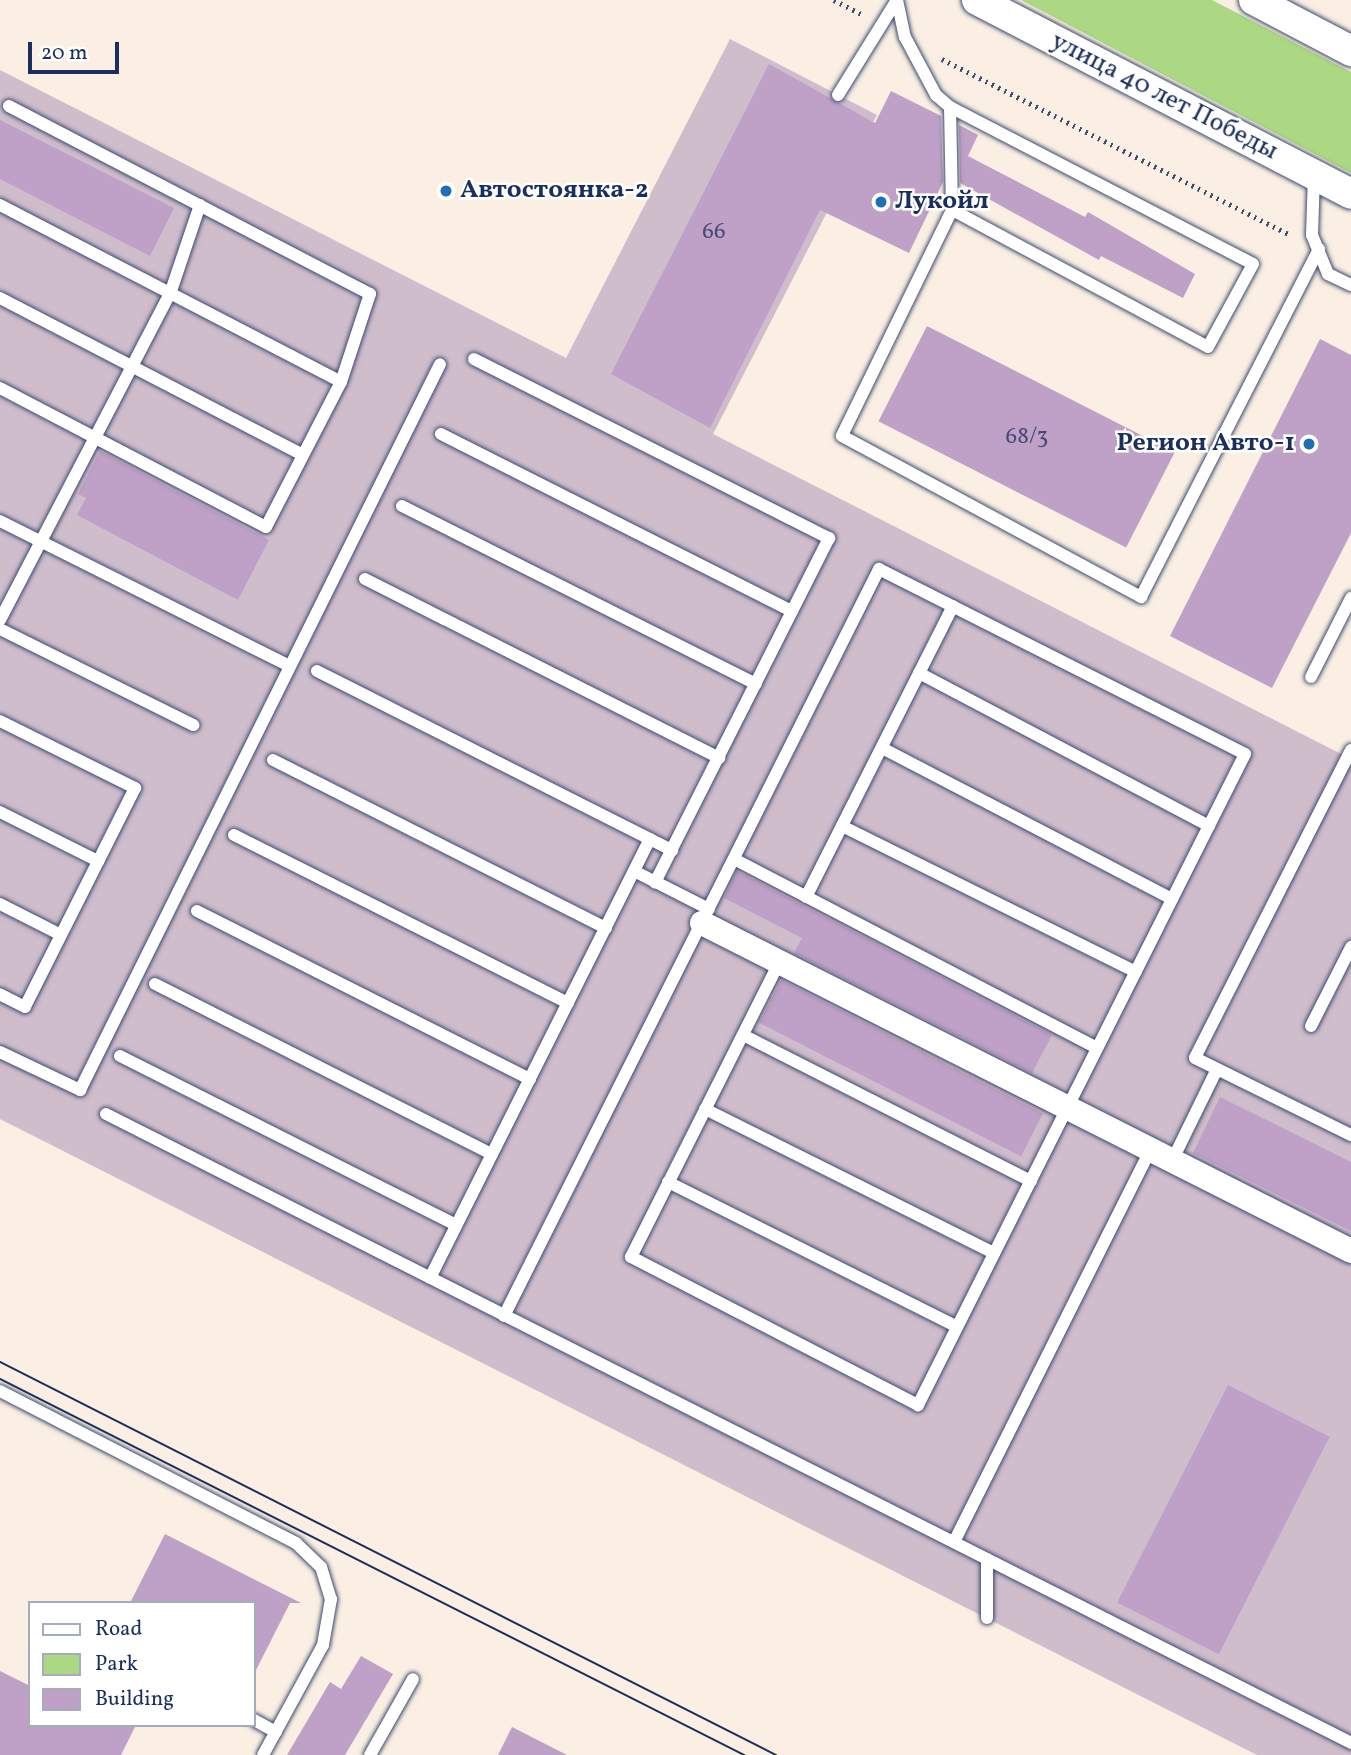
<!DOCTYPE html>
<meta charset="utf-8">
<style>
body{margin:0}
#map{position:relative;width:1351px;height:1755px;overflow:hidden;background:#faefe2;font-family:Vollkorn,serif}
div>[style]{position:absolute}
.industrial>*{inset:0;background:#d0bdcc}
.green>*{inset:0;background:#acd884}
.building>*{inset:0;background:#bfa0c6;transform-origin:0 0}
.path>*{height:4.5px;margin-top:-2.25px;transform-origin:0;background:repeating-linear-gradient(90deg,#3c4c72 0 2px,transparent 0 7px)}
.roads{filter:drop-shadow(0 0 2px #3c4c72) drop-shadow(0 0 2px #3c4c72)}
.service>*{height:12px;margin:-6px;padding:0 6px;transform-origin:6px;border-radius:6px;background:#fff}
.minor>*{height:24px;margin:-12px;padding:0 12px;transform-origin:12px;border-radius:12px;background:#fff}
.tertiary>*{height:30px;margin:-15px;padding:0 15px;transform-origin:15px;border-radius:15px;background:#fff}
.tram>*{height:2px;margin:-1px;padding:0 1px;transform-origin:1px;border-radius:1px;background:#1b2f5e}
.dots>*{width:19px;height:19px;translate:-50% -50%;box-sizing:border-box;border:4px solid #fff;border-radius:50%}
span{translate:-50% -50%;white-space:nowrap;text-align:center;line-height:1.15;-webkit-text-stroke:5px #fff;paint-order:stroke}
.number-label{font-size:23px;color:#444b78}
.number-label span{-webkit-text-stroke-width:0}
.street-label{font-size:26px;color:#1b2f5e}
.poi-label{font-size:26px;color:#1b2f5e;font-weight:700}
.left{translate:0 -50%;text-align:left}
.right{translate:-100% -50%;text-align:right}
.legend{position:absolute;left:28px;top:1601px;width:228px;height:126px;box-sizing:border-box;background:#fff;border:2px solid #a4acbf;margin:0;padding:9px 12px;list-style:none;font-size:21px;color:#1b2f5e}
.legend li{display:flex;align-items:center;gap:14px;height:35px}
.legend b{width:35px;border:2px solid #a4acbf}
.scale{position:absolute;left:28px;top:42px;width:91px;height:32px;box-sizing:border-box;border:4px solid #1b2f5e;border-top:0;padding-left:9px;font-size:21px;line-height:24px;white-space:nowrap;color:#1b2f5e;-webkit-text-stroke:5px #fff;paint-order:stroke}
</style>
<div id="map">
<div class="industrial">
<i style="clip-path:polygon(730px 39px,877px 115px,713px 434px,1351px 759px,1351px 1755px,1257px 1755px,0 1119px,0 70px,566px 358px)"></i>
</div>
<div class="green">
<i style="clip-path:polygon(1021px 0,1212px 0,1351px 72px,1351px 173px)"></i>
</div>
<div class="building">
<i style="clip-path:polygon(769px 64px,875px 123px,891px 91px,941px 116px,943px 182px,909px 253px,820px 210px,710px 428px,611px 374px)"></i>
<i style="clip-path:polygon(0 120px,174px 208px,150px 256px,0 179px)"></i>
<i style="clip-path:polygon(959px 125px,978px 135px,968px 156px,1085px 217px,1088px 212px,1195px 274px,1183px 298px,1101px 256px,1099px 260px,960px 183px)"></i>
<i style="left:927px;top:326px;width:278px;height:107px;rotate:27deg"></i>
<i style="clip-path:polygon(1320px 339px,1351px 355px,1351px 533px,1272px 688px,1170px 636px)"></i>
<i style="clip-path:polygon(100px 451px,269px 540px,238px 600px,77px 515px,86px 498px,78px 494px)"></i>
<i style="clip-path:polygon(737px 871px,1052px 1035px,1032px 1073px,794px 953px,802px 938px,724px 898px)"></i>
<i style="left:781px;top:980px;width:294px;height:48px;rotate:27deg"></i>
<i style="clip-path:polygon(1220px 1097px,1351px 1162px,1351px 1231px,1193px 1153px)"></i>
<i style="left:1228px;top:1385px;width:114px;height:244px;rotate:27deg"></i>
<i style="clip-path:polygon(165px 1534px,301px 1603px,290px 1603px,254px 1674px,254px 1603px,130px 1603px)"></i>
<i style="clip-path:polygon(361px 1656px,393px 1674px,345px 1755px,287px 1755px,330px 1682px,341px 1689px)"></i>
<i style="clip-path:polygon(0 1671px,30px 1686px,30px 1725px,136px 1725px,121px 1755px,0 1755px)"></i>
<i style="clip-path:polygon(512px 1727px,567px 1755px,498px 1755px)"></i>
</div>
<div class="path">
<i style="left:834px;top:0;width:34px;rotate:27deg"></i>
<i style="left:942px;top:59px;width:390px;rotate:26.8deg"></i>
</div>
<div class="roads">
<div class="service">
<i style="left:897px;top:0;width:38px;rotate:78deg"></i>
<i style="left:905px;top:37px;width:66px;rotate:61.9deg"></i>
<i style="left:936px;top:95px;width:18px;rotate:41deg"></i>
<i style="left:950px;top:107px;width:341px;rotate:27.4deg"></i>
<i style="left:1253px;top:264px;width:94px;rotate:118.5deg"></i>
<i style="left:1208px;top:347px;width:290px;rotate:-151.8deg"></i>
<i style="left:952px;top:210px;width:103px;rotate:-91.1deg"></i>
<i style="left:838px;top:95px;width:112px;rotate:-58.2deg"></i>
<i style="left:1314px;top:175px;width:60px;rotate:91.9deg"></i>
<i style="left:1312px;top:235px;width:42px;rotate:67.7deg"></i>
<i style="left:1328px;top:274px;width:25px;rotate:26deg"></i>
<i style="left:0;top:205px;width:384px;rotate:27.4deg"></i>
<i style="left:952px;top:210px;width:251px;rotate:116deg"></i>
<i style="left:842px;top:436px;width:340px;rotate:28.3deg"></i>
<i style="left:1141px;top:597px;width:391px;rotate:-62.9deg"></i>
<i style="left:0;top:298px;width:341px;rotate:27.4deg"></i>
<i style="left:474px;top:359px;width:398px;rotate:26.8deg"></i>
<i style="left:829px;top:538px;width:386px;rotate:116.8deg"></i>
<i style="left:0;top:388px;width:300px;rotate:27.6deg"></i>
<i style="left:266px;top:527px;width:163px;rotate:-62.7deg"></i>
<i style="left:341px;top:382px;width:93px;rotate:-71.8deg"></i>
<i style="left:370px;top:294px;width:407px;rotate:-152.5deg"></i>
<i style="left:441px;top:434px;width:393px;rotate:26.8deg"></i>
<i style="left:402px;top:506px;width:396px;rotate:26.7deg"></i>
<i style="left:0;top:521px;width:323px;rotate:26.6deg"></i>
<i style="left:365px;top:579px;width:397px;rotate:26.8deg"></i>
<i style="left:0;top:620px;width:368px;rotate:-62.5deg"></i>
<i style="left:170px;top:294px;width:94px;rotate:-71.4deg"></i>
<i style="left:0;top:629px;width:216px;rotate:26.4deg"></i>
<i style="left:317px;top:671px;width:398px;rotate:26.8deg"></i>
<i style="left:919px;top:673px;width:328px;rotate:27.8deg"></i>
<i style="left:1311px;top:677px;width:89px;rotate:-63.1deg"></i>
<i style="left:0;top:721px;width:151px;rotate:26.4deg"></i>
<i style="left:135px;top:788px;width:245px;rotate:116.7deg"></i>
<i style="left:25px;top:1007px;width:28px;rotate:-153deg"></i>
<i style="left:882px;top:748px;width:327px;rotate:27.5deg"></i>
<i style="left:1351px;top:750px;width:345px;rotate:116.9deg"></i>
<i style="left:1195px;top:1058px;width:174px;rotate:26.3deg"></i>
<i style="left:273px;top:760px;width:373px;rotate:26.8deg"></i>
<i style="left:0;top:812px;width:110px;rotate:26.6deg"></i>
<i style="left:842px;top:826px;width:328px;rotate:26.4deg"></i>
<i style="left:234px;top:835px;width:374px;rotate:26.7deg"></i>
<i style="left:734px;top:859px;width:409px;rotate:27.5deg"></i>
<i style="left:634px;top:871px;width:84px;rotate:26.9deg"></i>
<i style="left:806px;top:897px;width:326px;rotate:-63.2deg"></i>
<i style="left:0;top:904px;width:68px;rotate:26.9deg"></i>
<i style="left:197px;top:911px;width:373px;rotate:26.8deg"></i>
<i style="left:155px;top:984px;width:377px;rotate:26.8deg"></i>
<i style="left:1311px;top:1026px;width:89px;rotate:-63.1deg"></i>
<i style="left:743px;top:1035px;width:323px;rotate:26.9deg"></i>
<i style="left:0;top:1052px;width:89px;rotate:25.4deg"></i>
<i style="left:80px;top:1090px;width:810px;rotate:-63.62deg"></i>
<i style="left:120px;top:1056px;width:376px;rotate:26.7deg"></i>
<i style="left:705px;top:1109px;width:323px;rotate:26.5deg"></i>
<i style="left:106px;top:1114px;width:1395px;rotate:26.8deg"></i>
<i style="left:1172px;top:1161px;width:102px;rotate:-63.9deg"></i>
<i style="left:668px;top:1182px;width:323px;rotate:26.6deg"></i>
<i style="left:430px;top:1278px;width:491px;rotate:-63.4deg"></i>
<i style="left:504px;top:1316px;width:836px;rotate:-63.34deg"></i>
<i style="left:879px;top:569px;width:410px;rotate:26.8deg"></i>
<i style="left:1245px;top:754px;width:729px;rotate:116.67deg"></i>
<i style="left:918px;top:1405px;width:323px;rotate:-152.7deg"></i>
<i style="left:631px;top:1257px;width:329px;rotate:-63.3deg"></i>
<i style="left:0;top:1391px;width:333px;rotate:27.2deg"></i>
<i style="left:296px;top:1543px;width:35px;rotate:44deg"></i>
<i style="left:321px;top:1567px;width:34px;rotate:73deg"></i>
<i style="left:331px;top:1599px;width:47px;rotate:99.9deg"></i>
<i style="left:323px;top:1645px;width:125px;rotate:118.6deg"></i>
<i style="left:954px;top:1542px;width:438px;rotate:-63.4deg"></i>
<i style="left:987px;top:1559px;width:59px;rotate:90deg"></i>
<i style="left:254px;top:1720px;width:25px;rotate:29deg"></i>
<i style="left:370px;top:1755px;width:87px;rotate:-60.5deg"></i>
</div>
<div class="minor">
<i style="left:702px;top:923px;width:727px;rotate:26.81deg"></i>
</div>
<div class="tertiary">
<i style="left:977px;top:0;width:421px;rotate:27.4deg"></i>
<i style="left:1254px;top:0;width:110px;rotate:27.7deg"></i>
</div>
</div>
<div class="tram">
<i style="left:0;top:1362px;width:870px;rotate:26.86deg"></i>
<i style="left:0;top:1379px;width:834px;rotate:26.81deg"></i>
</div>
<div class="dots">
<i style="left:446px;top:191px;background:#1f6fb2"></i>
<i style="left:881px;top:202px;background:#1f6fb2"></i>
<i style="left:1309px;top:444px;background:#1f6fb2"></i>
</div>
<div class="number-label">
<span style="left:714px;top:232px">66</span>
<span style="left:1027px;top:437px">68/3</span>
</div>
<div class="street-label">
<span style="left:1164px;top:97px;rotate:27deg">улица 40 лет Победы</span>
</div>
<div class="poi-label">
<span class="left" style="left:460px;top:191px">Автостоянка-2</span>
<span class="left" style="left:895px;top:202px">Лукойл</span>
<span class="right" style="left:1295px;top:444px">Регион Авто-1</span>
</div>
<ul class="legend">
<li><b style="height:9px;background:#fff"></b>Road</li>
<li><b style="height:19px;background:#acd884"></b>Park</li>
<li><b style="height:19px;background:#bfa0c6"></b>Building</li>
</ul>
<div class="scale">20 m</div>
</div>
